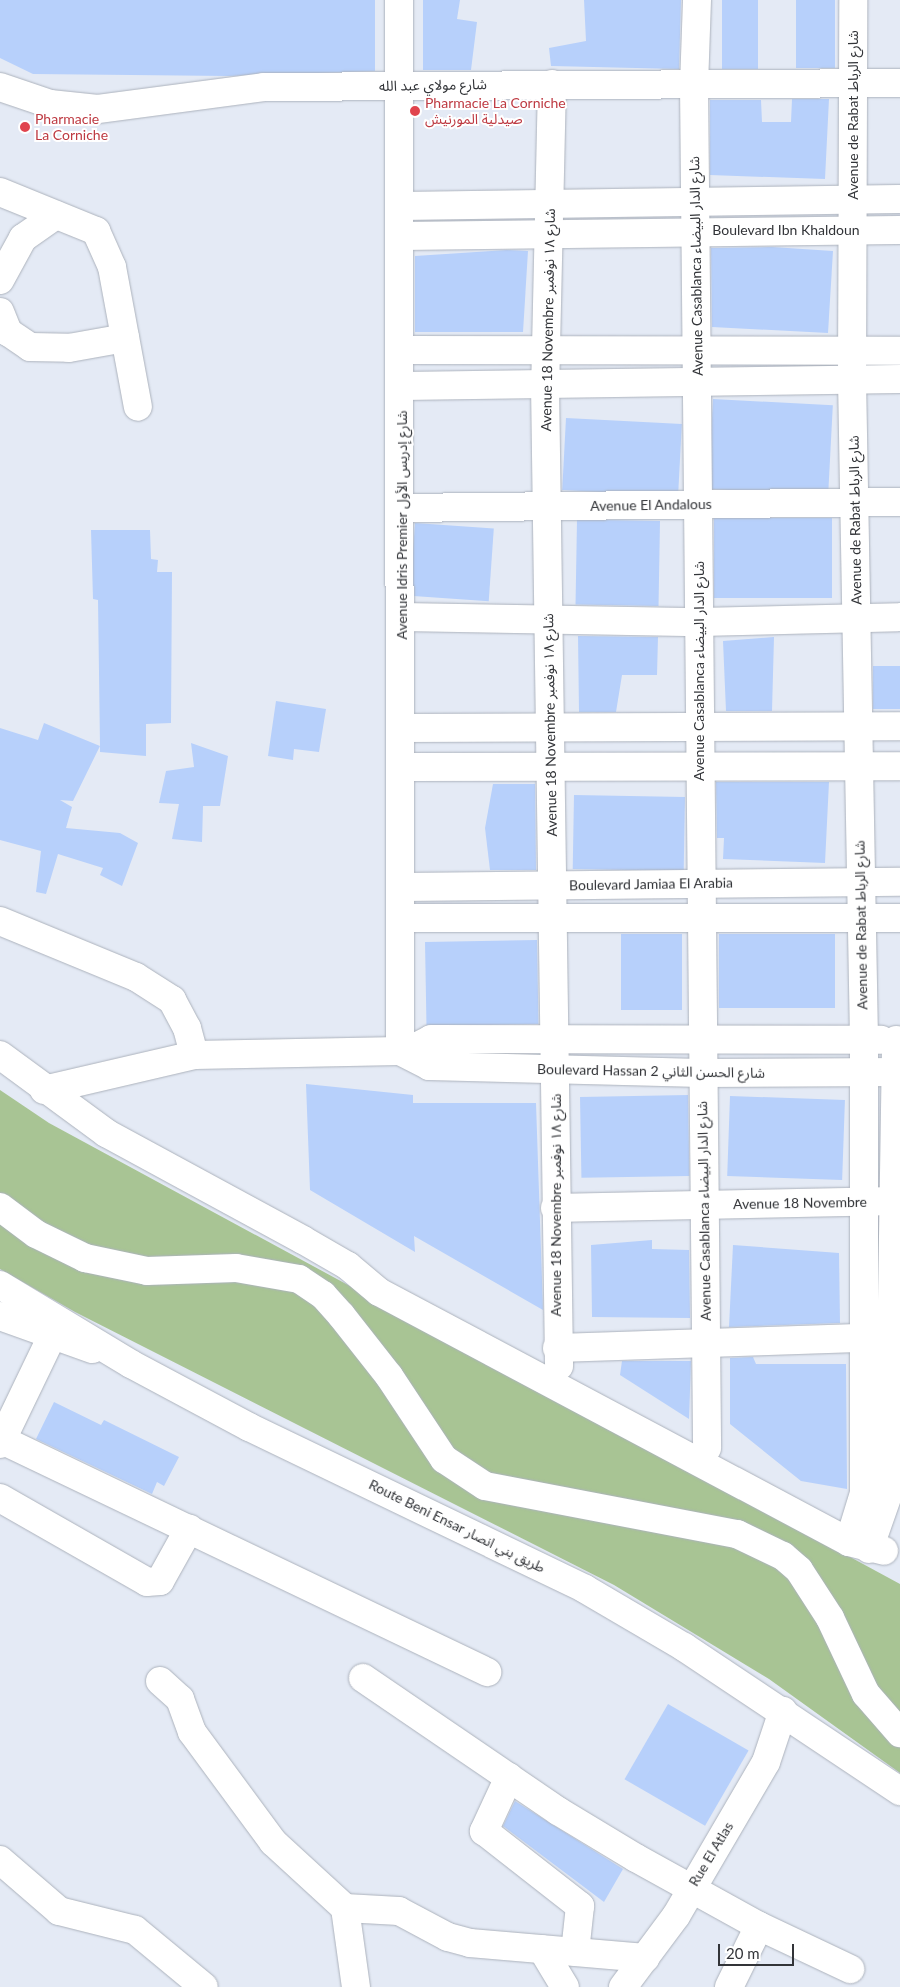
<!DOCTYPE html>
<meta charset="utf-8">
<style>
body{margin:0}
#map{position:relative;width:900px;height:1987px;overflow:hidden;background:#e4eaf5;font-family:Lato,"Noto Sans Arabic",sans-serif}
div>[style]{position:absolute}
.green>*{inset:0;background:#a8c494}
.building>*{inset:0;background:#b7d0fb;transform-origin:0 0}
.roads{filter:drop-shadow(0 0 1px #acb2bc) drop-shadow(0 0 1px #acb2bc)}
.minor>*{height:28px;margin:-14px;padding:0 14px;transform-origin:14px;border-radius:14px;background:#fff}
.major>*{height:28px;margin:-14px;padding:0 14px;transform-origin:14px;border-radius:14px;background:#fff}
.dots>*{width:14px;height:14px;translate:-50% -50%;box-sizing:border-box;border:2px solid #fff;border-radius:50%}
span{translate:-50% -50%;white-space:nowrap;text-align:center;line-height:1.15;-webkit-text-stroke:4px #fff;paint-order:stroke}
.street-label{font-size:14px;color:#323438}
.health-label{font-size:14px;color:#be3a42}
.left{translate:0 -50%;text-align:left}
.scale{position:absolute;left:718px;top:1944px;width:76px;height:22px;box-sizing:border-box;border:2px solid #323438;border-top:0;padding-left:6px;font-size:15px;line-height:18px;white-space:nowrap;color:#323438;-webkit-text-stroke:4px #fff;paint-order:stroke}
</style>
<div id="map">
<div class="green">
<i style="clip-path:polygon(0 1090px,49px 1123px,900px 1584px,900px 1773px,769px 1679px,614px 1585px,75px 1312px,0 1269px)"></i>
</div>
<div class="building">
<i style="clip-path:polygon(0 0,375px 0,375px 71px,229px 76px,33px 74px,0 58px)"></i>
<i style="clip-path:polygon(423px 0,460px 0,457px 19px,477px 22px,471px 70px,423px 70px)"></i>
<i style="clip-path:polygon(584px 0,681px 0,679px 69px,551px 66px,549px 48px,586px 41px)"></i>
<i style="left:722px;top:0;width:36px;height:69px"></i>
<i style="left:796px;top:0;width:39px;height:68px"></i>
<i style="clip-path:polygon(792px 99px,829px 99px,825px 179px,710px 175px,710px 100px,761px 100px,762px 122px,791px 122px)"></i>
<i style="clip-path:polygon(772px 247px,833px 251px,828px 333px,712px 327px,711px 248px)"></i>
<i style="clip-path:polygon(507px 250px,528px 251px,523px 332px,415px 332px,415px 256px)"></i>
<i style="left:713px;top:399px;width:120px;height:90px;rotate:3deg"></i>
<i style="left:566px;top:418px;width:116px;height:72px;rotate:3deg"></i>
<i style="left:832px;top:518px;width:80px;height:118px;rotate:90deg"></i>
<i style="left:660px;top:521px;width:85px;height:83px;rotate:91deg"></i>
<i style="left:415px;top:523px;width:79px;height:73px;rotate:4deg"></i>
<i style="clip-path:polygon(91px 530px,150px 530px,151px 559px,158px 560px,157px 572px,172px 572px,171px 723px,146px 724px,146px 756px,100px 752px,100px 746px,73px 801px,60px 800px,72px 807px,66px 828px,120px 833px,138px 843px,122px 886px,100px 875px,103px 868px,58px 854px,46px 894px,36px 892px,41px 851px,0 840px,0 728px,38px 740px,44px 723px,100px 746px,98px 600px,93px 599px)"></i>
<i style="clip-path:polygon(578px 636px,658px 637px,657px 675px,622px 675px,616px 712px,579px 712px)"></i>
<i style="clip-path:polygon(774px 637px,772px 711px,726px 711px,723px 641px)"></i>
<i style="left:873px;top:666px;width:27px;height:43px"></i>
<i style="clip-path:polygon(276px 701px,326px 709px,319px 752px,294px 749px,293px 760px,268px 756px)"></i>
<i style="clip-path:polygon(191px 743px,228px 756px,220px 806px,203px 806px,202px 842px,172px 839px,179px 804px,159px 803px,166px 771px,194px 767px)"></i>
<i style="clip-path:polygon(716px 782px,829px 782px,825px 863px,723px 859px,724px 838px,717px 838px)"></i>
<i style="clip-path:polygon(493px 784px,535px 784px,536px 870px,490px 870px,485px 828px)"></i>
<i style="left:574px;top:795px;width:111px;height:74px;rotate:1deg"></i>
<i style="left:621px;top:934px;width:61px;height:76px"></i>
<i style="left:719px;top:934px;width:116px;height:74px"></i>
<i style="left:537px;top:940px;width:84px;height:112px;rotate:89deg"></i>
<i style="clip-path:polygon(306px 1084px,413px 1095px,413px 1103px,536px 1103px,543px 1310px,414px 1236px,415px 1252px,310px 1190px)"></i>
<i style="left:688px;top:1095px;width:81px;height:108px;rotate:89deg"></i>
<i style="left:730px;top:1096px;width:115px;height:80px;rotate:2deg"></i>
<i style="clip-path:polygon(652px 1240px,652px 1249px,689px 1250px,690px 1318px,592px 1317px,591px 1245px)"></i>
<i style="clip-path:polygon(733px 1245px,839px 1253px,840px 1323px,729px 1327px)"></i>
<i style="clip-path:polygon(753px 1357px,756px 1364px,846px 1364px,847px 1489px,801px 1481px,730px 1424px,730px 1358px)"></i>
<i style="clip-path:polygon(622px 1361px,691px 1361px,689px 1419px,620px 1375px)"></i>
<i style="clip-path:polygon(54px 1402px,101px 1425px,104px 1420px,179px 1457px,164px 1486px,157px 1482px,152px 1494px,36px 1439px)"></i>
<i style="left:668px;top:1704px;width:93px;height:87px;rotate:30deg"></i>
<i style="clip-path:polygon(515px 1801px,623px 1869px,604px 1902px,503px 1826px)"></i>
</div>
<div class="roads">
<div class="minor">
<i style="left:399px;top:0;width:1051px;rotate:89.95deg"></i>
<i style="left:697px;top:0;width:84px;rotate:92deg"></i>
<i style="left:694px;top:84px;width:1364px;rotate:89.45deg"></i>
<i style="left:552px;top:84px;width:300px;rotate:91.3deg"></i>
<i style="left:545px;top:384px;width:982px;rotate:89.18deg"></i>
<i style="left:0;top:87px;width:53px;rotate:18.8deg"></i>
<i style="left:50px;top:104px;width:48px;rotate:5.9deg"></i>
<i style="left:98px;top:109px;width:167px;rotate:-7.5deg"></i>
<i style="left:264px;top:87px;width:636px;rotate:-0.36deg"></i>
<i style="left:0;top:192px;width:104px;rotate:22.1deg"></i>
<i style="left:96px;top:231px;width:39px;rotate:66deg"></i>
<i style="left:112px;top:267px;width:142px;rotate:79.5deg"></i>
<i style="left:401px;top:206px;width:499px;rotate:-0.8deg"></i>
<i style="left:402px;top:236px;width:498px;rotate:-0.7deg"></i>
<i style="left:0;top:280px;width:48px;rotate:-61.3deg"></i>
<i style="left:23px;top:238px;width:40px;rotate:-34.9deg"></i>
<i style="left:0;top:312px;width:22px;rotate:68deg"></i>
<i style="left:8px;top:332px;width:27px;rotate:34deg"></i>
<i style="left:30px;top:347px;width:39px;rotate:1deg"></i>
<i style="left:69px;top:348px;width:57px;rotate:-10.1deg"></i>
<i style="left:403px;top:350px;width:497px;rotate:0.1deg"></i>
<i style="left:403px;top:386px;width:497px;rotate:-0.8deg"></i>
<i style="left:402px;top:508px;width:498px;rotate:-0.7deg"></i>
<i style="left:402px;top:617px;width:298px;rotate:1deg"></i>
<i style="left:700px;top:622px;width:200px;rotate:-1.4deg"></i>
<i style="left:402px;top:728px;width:498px;rotate:-0.2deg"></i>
<i style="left:403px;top:767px;width:497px;rotate:-0.1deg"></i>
<i style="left:403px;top:887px;width:497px;rotate:-0.6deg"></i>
<i style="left:403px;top:918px;width:497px"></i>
<i style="left:0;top:921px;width:147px;rotate:22.4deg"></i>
<i style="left:136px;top:977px;width:43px;rotate:32.6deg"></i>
<i style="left:172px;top:1000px;width:32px;rotate:62deg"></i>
<i style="left:187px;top:1028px;width:28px;rotate:75deg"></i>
<i style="left:406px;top:1052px;width:28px;rotate:-27deg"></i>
<i style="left:431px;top:1039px;width:450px;rotate:0.1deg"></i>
<i style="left:44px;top:1090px;width:154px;rotate:-13.1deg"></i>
<i style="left:194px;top:1055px;width:206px;rotate:-1.1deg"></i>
<i style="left:400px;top:1051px;width:33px;rotate:27deg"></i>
<i style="left:429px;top:1066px;width:273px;rotate:1.5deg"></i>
<i style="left:702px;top:1073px;width:198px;rotate:-0.3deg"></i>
<i style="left:0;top:1207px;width:45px;rotate:36.9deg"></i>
<i style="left:36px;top:1234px;width:55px;rotate:26.1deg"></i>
<i style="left:85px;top:1258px;width:63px;rotate:11.8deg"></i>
<i style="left:147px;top:1271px;width:89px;rotate:-1.9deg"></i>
<i style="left:236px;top:1268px;width:64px;rotate:9.9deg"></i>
<i style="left:299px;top:1279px;width:29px;rotate:34deg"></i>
<i style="left:323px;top:1295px;width:27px;rotate:48deg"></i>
<i style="left:341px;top:1315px;width:78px;rotate:51.8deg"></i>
<i style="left:389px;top:1376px;width:100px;rotate:56.5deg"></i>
<i style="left:444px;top:1459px;width:49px;rotate:33.4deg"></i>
<i style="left:485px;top:1486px;width:257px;rotate:10.8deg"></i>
<i style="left:737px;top:1534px;width:51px;rotate:25.6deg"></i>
<i style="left:783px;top:1556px;width:21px;rotate:41deg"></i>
<i style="left:799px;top:1570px;width:57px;rotate:57.1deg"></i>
<i style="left:830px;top:1618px;width:84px;rotate:64.7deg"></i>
<i style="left:866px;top:1694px;width:52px;rotate:48.9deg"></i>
<i style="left:555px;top:1208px;width:326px;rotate:-1.2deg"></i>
<i style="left:0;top:1316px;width:98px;rotate:19.7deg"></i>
<i style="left:557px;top:1348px;width:325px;rotate:-1.9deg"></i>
<i style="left:2px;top:1440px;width:538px;rotate:25.56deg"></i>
<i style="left:0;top:1444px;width:122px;rotate:-64.3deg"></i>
<i style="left:0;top:1498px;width:169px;rotate:29.7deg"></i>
<i style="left:147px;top:1582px;width:13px;rotate:-4deg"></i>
<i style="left:160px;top:1581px;width:60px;rotate:-60.9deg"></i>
<i style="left:849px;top:1542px;width:51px;rotate:-73deg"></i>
<i style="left:864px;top:1493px;width:453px;rotate:-90deg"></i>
<i style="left:864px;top:1040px;width:661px;rotate:-91.04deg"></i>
<i style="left:852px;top:379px;width:379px;rotate:-89.8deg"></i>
<i style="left:869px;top:1549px;width:60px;rotate:-70.7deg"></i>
<i style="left:889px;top:1492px;width:452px;rotate:-89.1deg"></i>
<i style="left:363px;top:1678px;width:236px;rotate:34.3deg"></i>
<i style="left:558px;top:1811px;width:91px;rotate:31.1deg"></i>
<i style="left:636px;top:1858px;width:141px;rotate:28.9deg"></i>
<i style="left:759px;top:1926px;width:101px;rotate:25.3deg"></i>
<i style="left:160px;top:1681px;width:27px;rotate:42deg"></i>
<i style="left:180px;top:1699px;width:35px;rotate:70deg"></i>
<i style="left:192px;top:1732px;width:137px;rotate:53.6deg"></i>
<i style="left:273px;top:1842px;width:98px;rotate:42.5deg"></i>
<i style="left:345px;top:1908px;width:54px;rotate:3.2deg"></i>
<i style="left:399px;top:1911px;width:55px;rotate:28deg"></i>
<i style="left:448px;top:1937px;width:23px;rotate:15deg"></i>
<i style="left:470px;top:1943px;width:176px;rotate:4.9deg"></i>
<i style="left:509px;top:1777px;width:60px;rotate:114.8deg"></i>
<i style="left:484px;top:1831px;width:122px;rotate:38deg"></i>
<i style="left:580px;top:1906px;width:46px;rotate:96.2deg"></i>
<i style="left:0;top:1860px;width:78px;rotate:40.8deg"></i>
<i style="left:59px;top:1911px;width:78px;rotate:14deg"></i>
<i style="left:135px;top:1930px;width:89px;rotate:39.6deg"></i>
<i style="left:345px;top:1908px;width:80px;rotate:82.1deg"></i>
<i style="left:542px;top:1949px;width:44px;rotate:58.8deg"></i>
<i style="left:623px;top:1987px;width:89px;rotate:-53.3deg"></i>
<i style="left:676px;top:1916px;width:178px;rotate:-59.7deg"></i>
<i style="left:766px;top:1762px;width:54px;rotate:-71.6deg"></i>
<i style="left:729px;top:1987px;width:68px;rotate:-63.8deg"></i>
</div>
<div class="major">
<i style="left:0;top:1055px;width:132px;rotate:36.3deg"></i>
<i style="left:106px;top:1133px;width:224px;rotate:28.5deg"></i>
<i style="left:303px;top:1240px;width:52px;rotate:30deg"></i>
<i style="left:348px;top:1266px;width:40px;rotate:40deg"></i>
<i style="left:379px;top:1292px;width:532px;rotate:28.01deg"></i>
<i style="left:849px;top:1542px;width:36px;rotate:14deg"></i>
<i style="left:0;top:1285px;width:153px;rotate:31.1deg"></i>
<i style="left:131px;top:1364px;width:134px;rotate:28.1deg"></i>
<i style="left:249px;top:1427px;width:373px;rotate:25.7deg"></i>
<i style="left:585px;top:1589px;width:115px;rotate:30.4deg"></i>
<i style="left:684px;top:1647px;width:260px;rotate:33.7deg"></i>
</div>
</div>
<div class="dots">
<i style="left:415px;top:111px;background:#e0444e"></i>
<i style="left:25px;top:127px;background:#e0444e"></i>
</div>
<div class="street-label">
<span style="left:433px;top:85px;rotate:-1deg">شارع مولاي عبد الله</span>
<span style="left:853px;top:115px;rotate:-90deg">Avenue de Rabat شارع الرباط</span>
<span style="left:786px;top:230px">Boulevard Ibn Khaldoun</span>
<span style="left:696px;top:266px;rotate:-91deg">Avenue Casablanca شارع الدار البيضاء</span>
<span style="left:548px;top:320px;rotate:-89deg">Avenue 18 Novembre شارع ١٨ نوفمبر</span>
<span style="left:651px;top:505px;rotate:-1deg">Avenue El Andalous</span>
<span style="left:855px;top:520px;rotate:-91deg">Avenue de Rabat شارع الرباط</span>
<span style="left:402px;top:525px;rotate:-90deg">Avenue Idris Premier شارع إدريس الأول</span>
<span style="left:699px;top:671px;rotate:-90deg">Avenue Casablanca شارع الدار البيضاء</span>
<span style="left:550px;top:725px;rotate:-91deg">Avenue 18 Novembre شارع ١٨ نوفمبر</span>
<span style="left:651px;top:884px;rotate:-1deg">Boulevard Jamiaa El Arabia</span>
<span style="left:861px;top:925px;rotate:-91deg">Avenue de Rabat شارع الرباط</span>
<span style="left:651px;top:1071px;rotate:1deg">Boulevard Hassan 2 شارع الحسن الثاني</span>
<span style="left:800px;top:1203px;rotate:-1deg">Avenue 18 Novembre</span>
<span style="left:556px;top:1205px;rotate:-90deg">Avenue 18 Novembre شارع ١٨ نوفمبر</span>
<span style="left:704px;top:1211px;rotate:-91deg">Avenue Casablanca شارع الدار البيضاء</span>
<span style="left:457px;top:1526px;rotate:26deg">Route Beni Ensar طريق بني انصار</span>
<span style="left:711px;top:1854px;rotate:-59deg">Rue El Atlas</span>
</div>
<div class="health-label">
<span class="left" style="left:425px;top:111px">Pharmacie La Corniche<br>صيدلية المورنيش</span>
<span class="left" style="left:35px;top:127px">Pharmacie<br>La Corniche</span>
</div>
<div class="scale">20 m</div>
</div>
